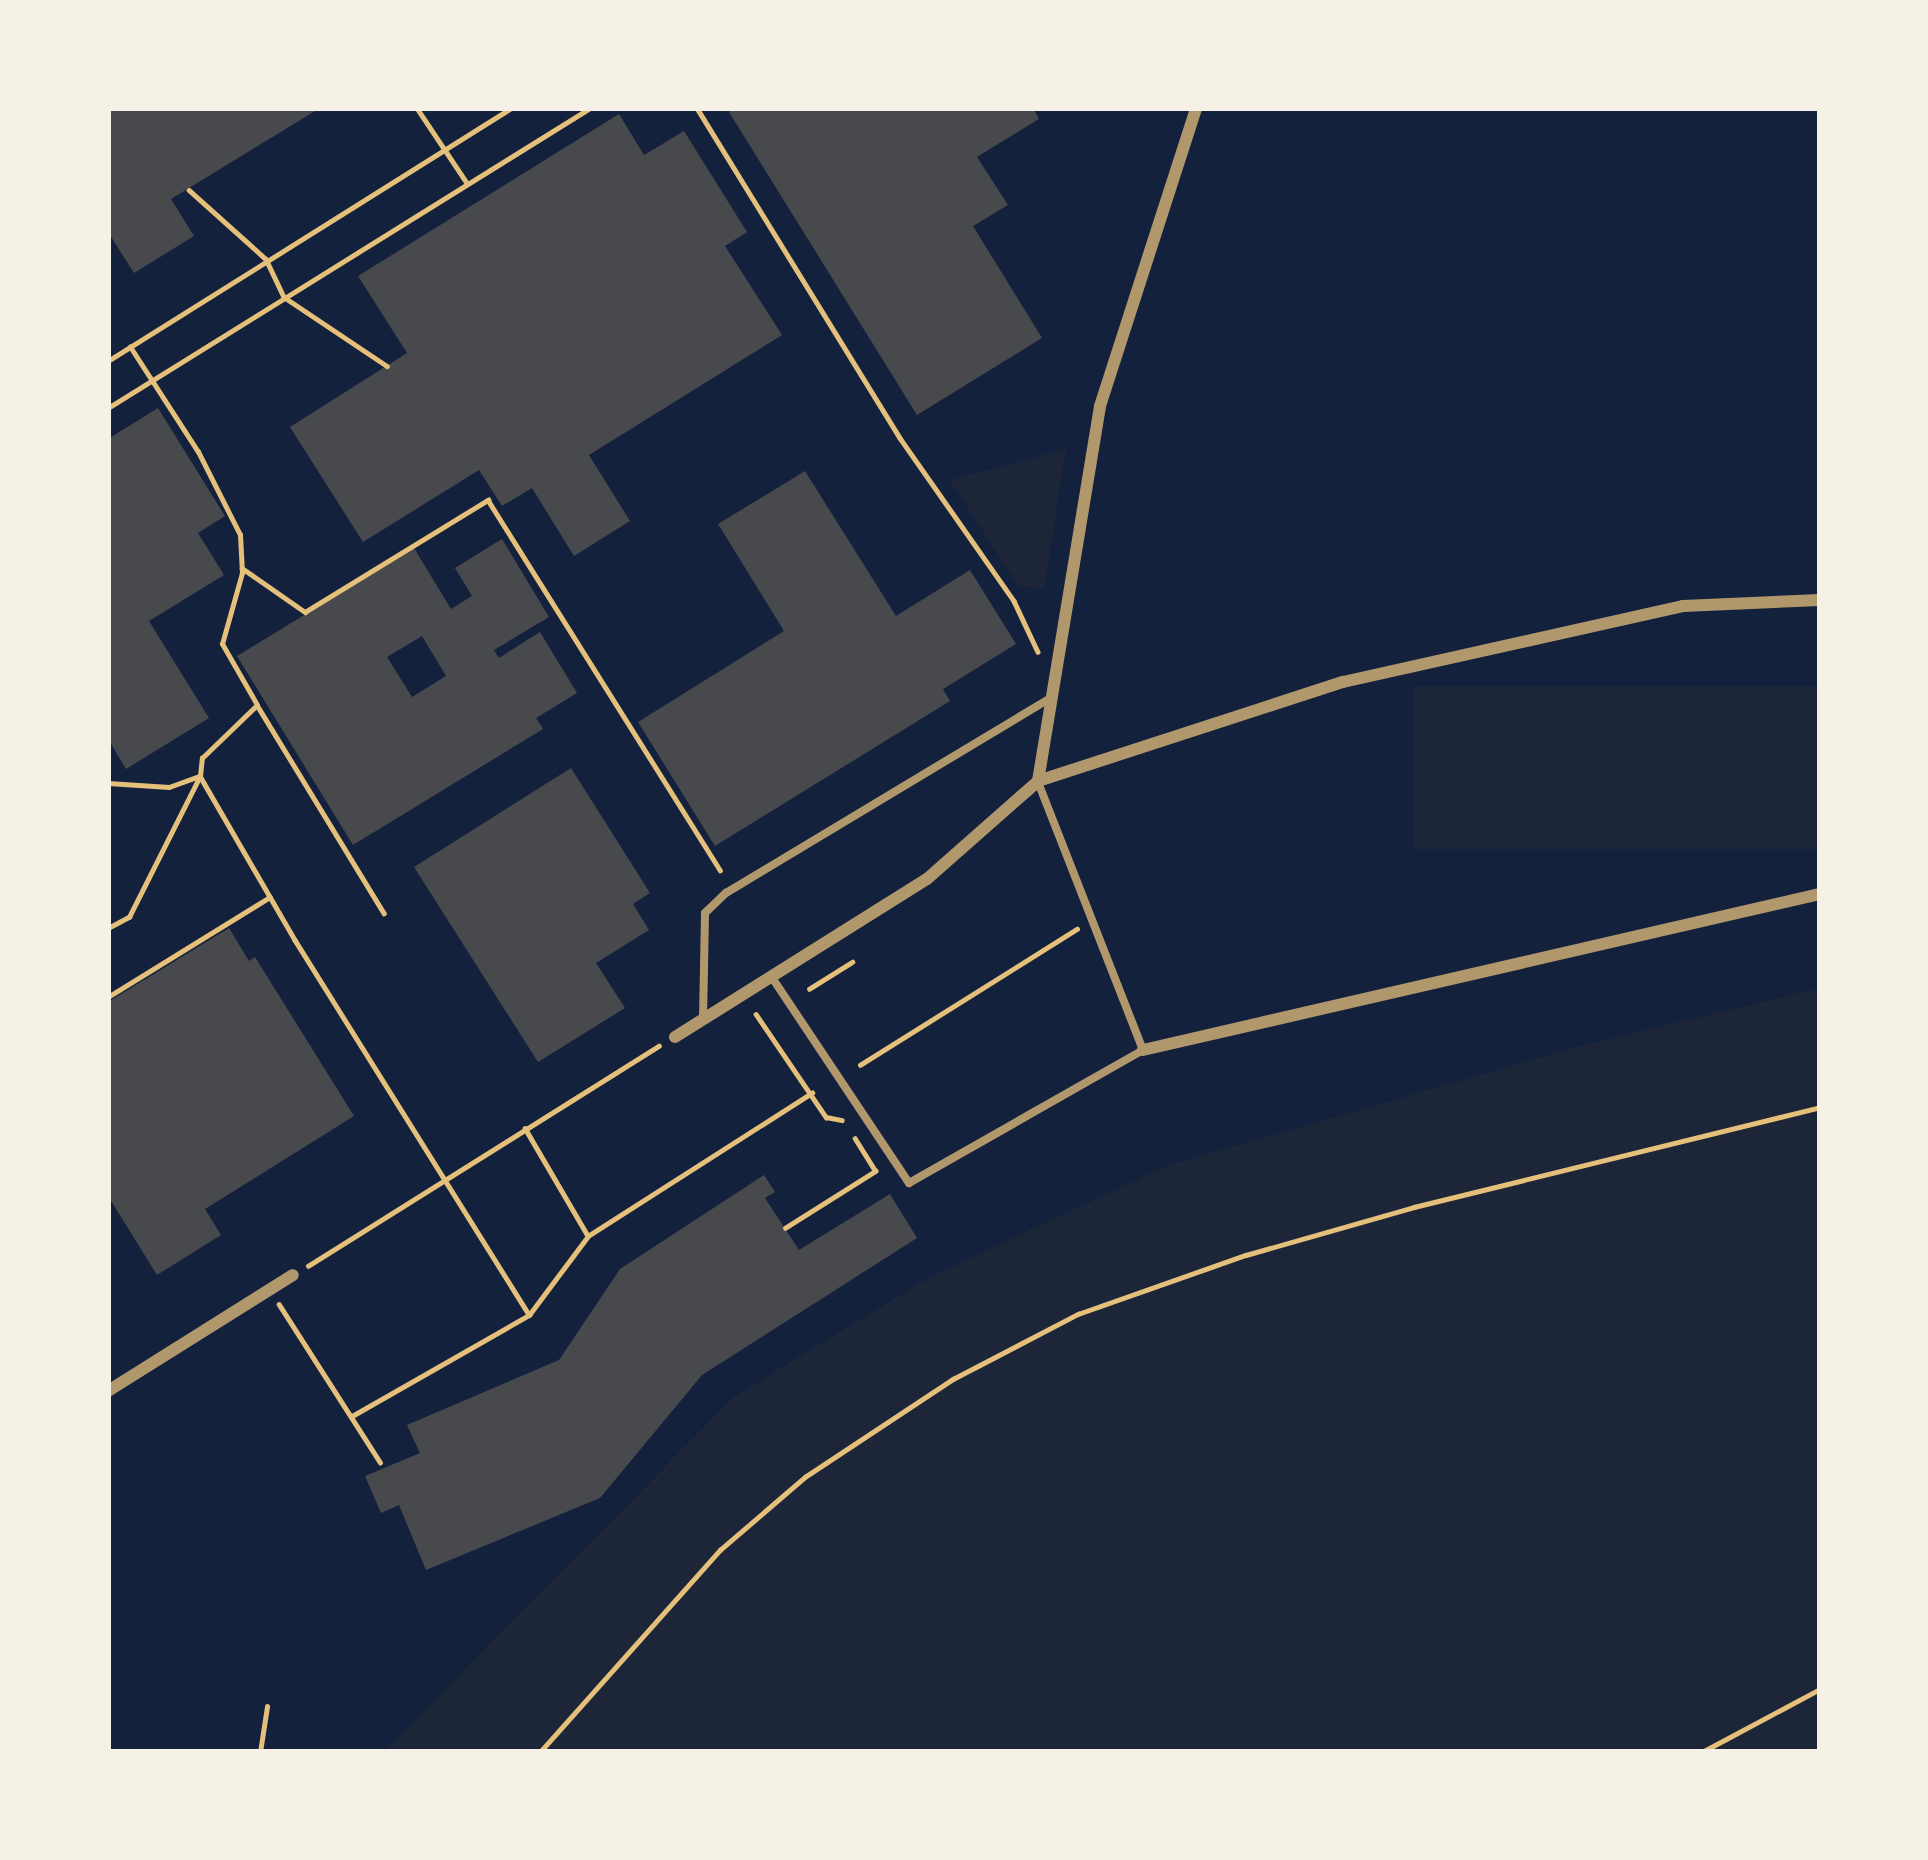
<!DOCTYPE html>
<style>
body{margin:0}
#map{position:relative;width:1928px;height:1860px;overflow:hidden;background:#14213d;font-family:"Fira Sans Condensed",sans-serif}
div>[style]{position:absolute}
.green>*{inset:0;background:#1d2539;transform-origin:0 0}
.building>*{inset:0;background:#48494c}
.path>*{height:4.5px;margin:-2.25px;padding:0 2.25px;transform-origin:2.25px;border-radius:2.25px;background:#e5c07b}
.service>*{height:8px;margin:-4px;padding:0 4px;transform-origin:4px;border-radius:4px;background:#b1986c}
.minor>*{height:12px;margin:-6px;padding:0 6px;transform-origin:6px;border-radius:6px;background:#b1986c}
span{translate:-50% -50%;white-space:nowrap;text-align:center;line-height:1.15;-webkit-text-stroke:9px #f6f1e7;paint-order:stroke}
.frame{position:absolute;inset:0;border:111px solid #f6f1e7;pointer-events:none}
</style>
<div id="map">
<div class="green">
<i style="clip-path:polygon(1066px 449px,1044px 589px,1017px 585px,950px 480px)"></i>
<i style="left:1820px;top:686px;width:163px;height:407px;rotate:90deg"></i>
<i style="clip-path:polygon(1820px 988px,1820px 1752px,383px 1752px,735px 1396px,928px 1278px,1166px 1166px,1580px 1046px)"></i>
</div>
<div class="building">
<i style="clip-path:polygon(108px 108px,320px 108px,171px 199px,194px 236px,134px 273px,108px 232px)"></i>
<i style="clip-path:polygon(736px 108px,1033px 108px,1039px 119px,977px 157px,1008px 205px,973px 226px,1042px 338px,917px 415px,729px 112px)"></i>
<i style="clip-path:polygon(619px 114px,644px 155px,684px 131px,747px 232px,725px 246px,782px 335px,589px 455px,630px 521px,574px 556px,532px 488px,502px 506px,479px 470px,363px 542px,290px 427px,407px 353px,358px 276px)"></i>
<i style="clip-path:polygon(158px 408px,225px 516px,198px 533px,224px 575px,149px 621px,209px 718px,126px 769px,108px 739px,108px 439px)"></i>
<i style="clip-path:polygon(805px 471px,896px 616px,970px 570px,1016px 644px,943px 689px,950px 701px,715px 846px,638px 722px,784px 631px,718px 524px)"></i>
<i style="clip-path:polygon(evenodd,502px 539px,549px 617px,494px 650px,499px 658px,540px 632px,577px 693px,536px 718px,543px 729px,353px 845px,237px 656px,414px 548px,451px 609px,472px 596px,455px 568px,502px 539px,422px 636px,446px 676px,412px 697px,387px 657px,422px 636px)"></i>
<i style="clip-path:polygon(571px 768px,650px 893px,633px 904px,649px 930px,596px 963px,625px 1008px,538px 1062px,414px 867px)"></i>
<i style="clip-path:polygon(229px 928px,249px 961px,255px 957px,354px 1116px,205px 1209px,221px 1235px,157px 1275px,108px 1196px,108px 1002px)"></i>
<i style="clip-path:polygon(764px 1175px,775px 1192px,765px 1198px,799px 1250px,890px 1194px,917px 1238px,702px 1375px,600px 1498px,426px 1570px,399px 1505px,381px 1513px,365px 1476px,420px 1453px,407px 1425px,559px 1360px,620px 1269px)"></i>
</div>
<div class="path">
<i style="left:417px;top:108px;width:90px;rotate:56.3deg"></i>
<i style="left:697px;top:108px;width:387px;rotate:58.4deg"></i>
<i style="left:900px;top:438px;width:199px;rotate:55deg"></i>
<i style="left:1014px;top:601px;width:56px;rotate:64.8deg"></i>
<i style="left:189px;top:190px;width:103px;rotate:41.9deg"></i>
<i style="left:266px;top:259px;width:42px;rotate:64.7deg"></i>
<i style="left:284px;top:297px;width:124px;rotate:33.8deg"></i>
<i style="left:108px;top:361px;width:476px;rotate:-32.1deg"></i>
<i style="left:108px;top:408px;width:568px;rotate:-31.9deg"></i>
<i style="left:242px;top:568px;width:77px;rotate:34.9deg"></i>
<i style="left:305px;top:612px;width:215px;rotate:-31.5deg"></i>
<i style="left:488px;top:500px;width:437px;rotate:57.9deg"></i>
<i style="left:257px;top:705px;width:244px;rotate:58.6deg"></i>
<i style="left:108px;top:783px;width:61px;rotate:3.8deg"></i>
<i style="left:169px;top:787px;width:33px;rotate:-20deg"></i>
<i style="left:200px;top:776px;width:190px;rotate:59.9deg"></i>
<i style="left:295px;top:940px;width:442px;rotate:58deg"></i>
<i style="left:108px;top:928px;width:24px;rotate:-28deg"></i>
<i style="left:129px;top:917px;width:158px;rotate:-63.3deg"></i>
<i style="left:200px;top:776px;width:18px;rotate:-84deg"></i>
<i style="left:202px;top:758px;width:76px;rotate:-43.9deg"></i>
<i style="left:257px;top:705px;width:70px;rotate:-119.8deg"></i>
<i style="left:222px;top:644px;width:74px;rotate:-74.3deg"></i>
<i style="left:242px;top:573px;width:38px;rotate:-93deg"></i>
<i style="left:240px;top:535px;width:93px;rotate:-116.8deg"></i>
<i style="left:198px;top:452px;width:125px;rotate:-122.9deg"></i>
<i style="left:809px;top:989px;width:51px;rotate:-32.1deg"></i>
<i style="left:108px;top:997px;width:190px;rotate:-31.7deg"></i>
<i style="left:756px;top:1014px;width:125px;rotate:55.8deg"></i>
<i style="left:826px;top:1117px;width:16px;rotate:11deg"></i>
<i style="left:860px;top:1065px;width:256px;rotate:-32.1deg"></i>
<i style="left:525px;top:1128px;width:125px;rotate:59.7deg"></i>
<i style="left:785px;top:1228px;width:107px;rotate:-32.3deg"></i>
<i style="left:875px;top:1171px;width:38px;rotate:-122deg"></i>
<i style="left:308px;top:1266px;width:414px;rotate:-32.1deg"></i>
<i style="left:279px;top:1304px;width:188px;rotate:57.4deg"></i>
<i style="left:352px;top:1416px;width:204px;rotate:-29.7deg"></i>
<i style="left:529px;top:1315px;width:99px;rotate:-53.2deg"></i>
<i style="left:588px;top:1236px;width:266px;rotate:-32.6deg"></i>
<i style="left:260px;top:1752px;width:46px;rotate:-81.2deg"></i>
<i style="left:540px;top:1752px;width:271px;rotate:-48.3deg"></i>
<i style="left:720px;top:1550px;width:112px;rotate:-40.7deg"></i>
<i style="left:805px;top:1477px;width:178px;rotate:-33.5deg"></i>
<i style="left:953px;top:1379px;width:141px;rotate:-27.5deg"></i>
<i style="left:1078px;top:1314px;width:178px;rotate:-19.4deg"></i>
<i style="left:1246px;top:1255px;width:175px;rotate:-15.9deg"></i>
<i style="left:1414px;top:1207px;width:418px;rotate:-13.8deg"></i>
<i style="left:1702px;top:1752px;width:134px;rotate:-28.1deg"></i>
</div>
<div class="service">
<i style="left:771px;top:976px;width:249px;rotate:56.3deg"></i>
<i style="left:909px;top:1183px;width:269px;rotate:-29.6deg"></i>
<i style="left:1143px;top:1050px;width:288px;rotate:-111.4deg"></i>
<i style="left:703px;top:1019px;width:106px;rotate:-88.9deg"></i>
<i style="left:705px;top:913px;width:29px;rotate:-44deg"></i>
<i style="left:726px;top:893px;width:378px;rotate:-31deg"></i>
</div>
<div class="minor">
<i style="left:1038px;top:781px;width:321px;rotate:-18deg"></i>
<i style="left:1343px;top:682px;width:348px;rotate:-12.6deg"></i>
<i style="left:1683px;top:606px;width:137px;rotate:-2.5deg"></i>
<i style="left:675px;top:1037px;width:297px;rotate:-32.1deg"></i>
<i style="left:927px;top:879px;width:148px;rotate:-41.4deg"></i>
<i style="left:1038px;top:781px;width:380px;rotate:-80.6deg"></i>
<i style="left:1100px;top:406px;width:313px;rotate:-72.1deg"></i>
<i style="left:1143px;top:1050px;width:695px;rotate:-12.98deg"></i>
<i style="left:108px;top:1391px;width:218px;rotate:-32.1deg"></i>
</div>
<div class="frame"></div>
</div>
